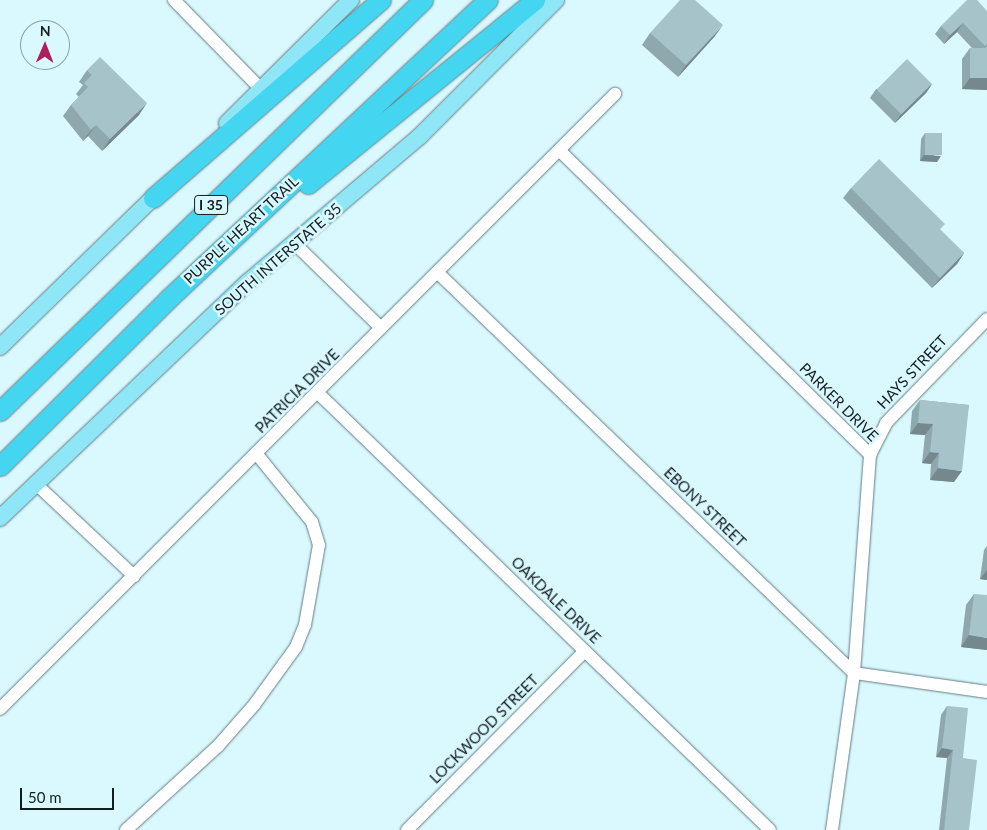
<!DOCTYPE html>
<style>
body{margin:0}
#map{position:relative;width:987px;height:830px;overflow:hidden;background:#daf9ff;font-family:Lato,sans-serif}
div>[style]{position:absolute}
.roads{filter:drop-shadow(0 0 1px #627d83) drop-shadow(0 0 1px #627d83)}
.minor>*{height:12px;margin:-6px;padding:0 6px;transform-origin:6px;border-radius:6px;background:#fff}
.major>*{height:16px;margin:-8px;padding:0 8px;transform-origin:8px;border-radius:8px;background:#8fe6f6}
.highway>*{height:19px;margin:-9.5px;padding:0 9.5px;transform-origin:9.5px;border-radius:9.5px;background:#44d6f0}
.wall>*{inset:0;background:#8ea8ad}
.shaded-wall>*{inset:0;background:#74888d}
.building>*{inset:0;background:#a5c3c9;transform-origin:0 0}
span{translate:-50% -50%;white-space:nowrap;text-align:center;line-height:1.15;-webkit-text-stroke:5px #daf9ff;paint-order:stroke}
.shield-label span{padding:1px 4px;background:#daf9ff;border:1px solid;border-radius:4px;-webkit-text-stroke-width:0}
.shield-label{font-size:14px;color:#121d20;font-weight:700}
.street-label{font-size:15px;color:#121d20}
.north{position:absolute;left:20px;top:20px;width:50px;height:50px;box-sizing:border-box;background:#daf9ff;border:1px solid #8aa1a6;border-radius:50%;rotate:1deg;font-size:14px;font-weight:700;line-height:20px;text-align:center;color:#121d20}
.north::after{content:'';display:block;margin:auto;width:18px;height:22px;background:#ae205b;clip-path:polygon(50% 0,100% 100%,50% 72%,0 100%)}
.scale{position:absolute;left:20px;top:788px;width:94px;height:22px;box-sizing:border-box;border:2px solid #121d20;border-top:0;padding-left:6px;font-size:15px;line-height:18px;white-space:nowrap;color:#121d20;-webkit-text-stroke:4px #daf9ff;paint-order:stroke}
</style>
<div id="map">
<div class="roads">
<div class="minor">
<i style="left:174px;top:0;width:124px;rotate:45.7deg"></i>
<i style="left:559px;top:150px;width:436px;rotate:44.4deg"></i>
<i style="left:295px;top:244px;width:120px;rotate:44.3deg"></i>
<i style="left:437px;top:272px;width:579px;rotate:43.88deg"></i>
<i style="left:854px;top:673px;width:134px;rotate:8.1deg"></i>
<i style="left:319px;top:394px;width:627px;rotate:44.03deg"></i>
<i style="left:35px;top:483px;width:136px;rotate:43.2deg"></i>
<i style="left:0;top:709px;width:870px;rotate:-45deg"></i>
<i style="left:126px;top:830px;width:125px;rotate:-42.4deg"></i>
<i style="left:218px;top:746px;width:55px;rotate:-48.7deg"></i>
<i style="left:254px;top:705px;width:72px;rotate:-54.1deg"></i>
<i style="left:296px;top:647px;width:24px;rotate:-68deg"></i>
<i style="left:305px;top:625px;width:81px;rotate:-80.1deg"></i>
<i style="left:319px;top:545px;width:24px;rotate:-107deg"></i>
<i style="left:312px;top:522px;width:89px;rotate:-129.1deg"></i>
<i style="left:407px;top:830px;width:252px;rotate:-45.2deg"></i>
<i style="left:832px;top:830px;width:159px;rotate:-82deg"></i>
<i style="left:854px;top:673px;width:219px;rotate:-85.8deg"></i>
<i style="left:870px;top:455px;width:36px;rotate:-63deg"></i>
<i style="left:886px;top:423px;width:145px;rotate:-45.8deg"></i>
</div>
<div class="major">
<i style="left:227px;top:123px;width:175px;rotate:-44.8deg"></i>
<i style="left:0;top:347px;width:226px;rotate:-44.3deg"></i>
<i style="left:0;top:518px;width:342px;rotate:-43.6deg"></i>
<i style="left:248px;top:282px;width:224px;rotate:-40.3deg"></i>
<i style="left:419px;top:137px;width:194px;rotate:-45deg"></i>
</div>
<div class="highway">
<i style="left:308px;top:184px;width:292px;rotate:-39deg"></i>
<i style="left:153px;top:198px;width:302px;rotate:-41deg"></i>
<i style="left:0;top:411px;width:590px;rotate:-44.18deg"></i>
<i style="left:0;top:466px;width:237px;rotate:-44.8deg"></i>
<i style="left:168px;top:299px;width:438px;rotate:-43.1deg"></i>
</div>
</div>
<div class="wall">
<i style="clip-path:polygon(987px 11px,987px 47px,986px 48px,987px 48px,987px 90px,962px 89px,962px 59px,970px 48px,972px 48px,957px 32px,944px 44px,935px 34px,941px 26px)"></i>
<i style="clip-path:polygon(650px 33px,715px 36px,678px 77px,642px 45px)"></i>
<i style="clip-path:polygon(87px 70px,139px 115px,102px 151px,88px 136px,83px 141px,63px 116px,71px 105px,79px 97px,76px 94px,83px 85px,79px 82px)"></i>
<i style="clip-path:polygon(932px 84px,926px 93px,895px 123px,870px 98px,876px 89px)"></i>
<i style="clip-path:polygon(925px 133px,937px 162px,920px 161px,921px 139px)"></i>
<i style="clip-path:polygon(851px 188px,940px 230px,964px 253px,957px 264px,932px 288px,843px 198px)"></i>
<i style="clip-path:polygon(920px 400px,969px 405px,954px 482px,930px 480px,931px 464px,922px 463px,925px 435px,910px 434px,912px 411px)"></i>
<i style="clip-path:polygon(987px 546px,987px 580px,980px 579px,984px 550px)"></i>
<i style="clip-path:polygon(974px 594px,987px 650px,961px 647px,966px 605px)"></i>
<i style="clip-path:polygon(947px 706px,963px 758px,969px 830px,939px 830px,947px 758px,936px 757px,941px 715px)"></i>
</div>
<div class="shaded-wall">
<i style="clip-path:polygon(963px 23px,957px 32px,944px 44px,950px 35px)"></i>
<i style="clip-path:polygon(723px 25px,715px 36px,678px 77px,686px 65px)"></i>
<i style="clip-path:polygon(970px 78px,987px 78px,987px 90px,962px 89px)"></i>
<i style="clip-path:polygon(932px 84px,926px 93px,895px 123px,901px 114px)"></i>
<i style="clip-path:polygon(147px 103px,139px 115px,102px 151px,110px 139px)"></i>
<i style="clip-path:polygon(96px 125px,88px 136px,83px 141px,91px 130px)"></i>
<i style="clip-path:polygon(924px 155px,941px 156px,937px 162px,920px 161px)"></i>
<i style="clip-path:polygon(964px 253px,957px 264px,932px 288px,940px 278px)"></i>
<i style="clip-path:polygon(918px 423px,933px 424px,925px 435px,910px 434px)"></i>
<i style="clip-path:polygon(930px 452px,939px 453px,931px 464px,922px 463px)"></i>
<i style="clip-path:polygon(938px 468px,962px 471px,954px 482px,930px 480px)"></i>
<i style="clip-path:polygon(987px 570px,987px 580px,980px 579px)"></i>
<i style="clip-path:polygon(969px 635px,987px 638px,987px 650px,961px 647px)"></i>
<i style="clip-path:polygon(942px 748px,953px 750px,947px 758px,936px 757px)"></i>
</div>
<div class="building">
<i style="clip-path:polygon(680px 0,695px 0,723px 25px,686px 65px,650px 33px)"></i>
<i style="clip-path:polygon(967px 0,977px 0,987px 11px,987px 44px,985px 46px,963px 23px,950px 35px,941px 26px)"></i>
<i style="left:970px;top:48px;width:17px;height:30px"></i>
<i style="clip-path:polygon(100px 57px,147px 103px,110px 139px,96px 125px,91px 130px,71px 105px,88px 87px,84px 83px,92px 75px,87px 70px)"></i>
<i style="left:907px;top:59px;width:35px;height:43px;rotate:45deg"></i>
<i style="left:925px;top:133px;width:17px;height:22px"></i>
<i style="clip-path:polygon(879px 159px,945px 224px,940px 229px,964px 253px,940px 278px,851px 188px)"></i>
<i style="clip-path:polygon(920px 400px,969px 405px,962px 471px,938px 468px,939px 453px,930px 452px,933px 424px,918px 423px)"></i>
<i style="clip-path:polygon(974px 594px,987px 595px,987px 638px,969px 635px)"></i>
<i style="clip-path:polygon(947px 706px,968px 708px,963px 758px,977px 760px,969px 830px,944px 830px,953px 750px,942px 748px)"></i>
</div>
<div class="shield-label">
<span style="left:211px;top:205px">I 35</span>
</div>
<div class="street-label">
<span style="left:241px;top:230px;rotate:-43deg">PURPLE HEART TRAIL</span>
<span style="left:278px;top:259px;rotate:-41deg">SOUTH INTERSTATE 35</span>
<span style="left:912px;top:372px;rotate:-47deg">HAYS STREET</span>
<span style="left:297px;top:391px;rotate:-45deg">PATRICIA DRIVE</span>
<span style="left:839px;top:402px;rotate:45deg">PARKER DRIVE</span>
<span style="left:705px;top:507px;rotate:44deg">EBONY STREET</span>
<span style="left:556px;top:600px;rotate:44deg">OAKDALE DRIVE</span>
<span style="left:484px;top:729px;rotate:-45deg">LOCKWOOD STREET</span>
</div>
<div class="north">N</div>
<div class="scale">50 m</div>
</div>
